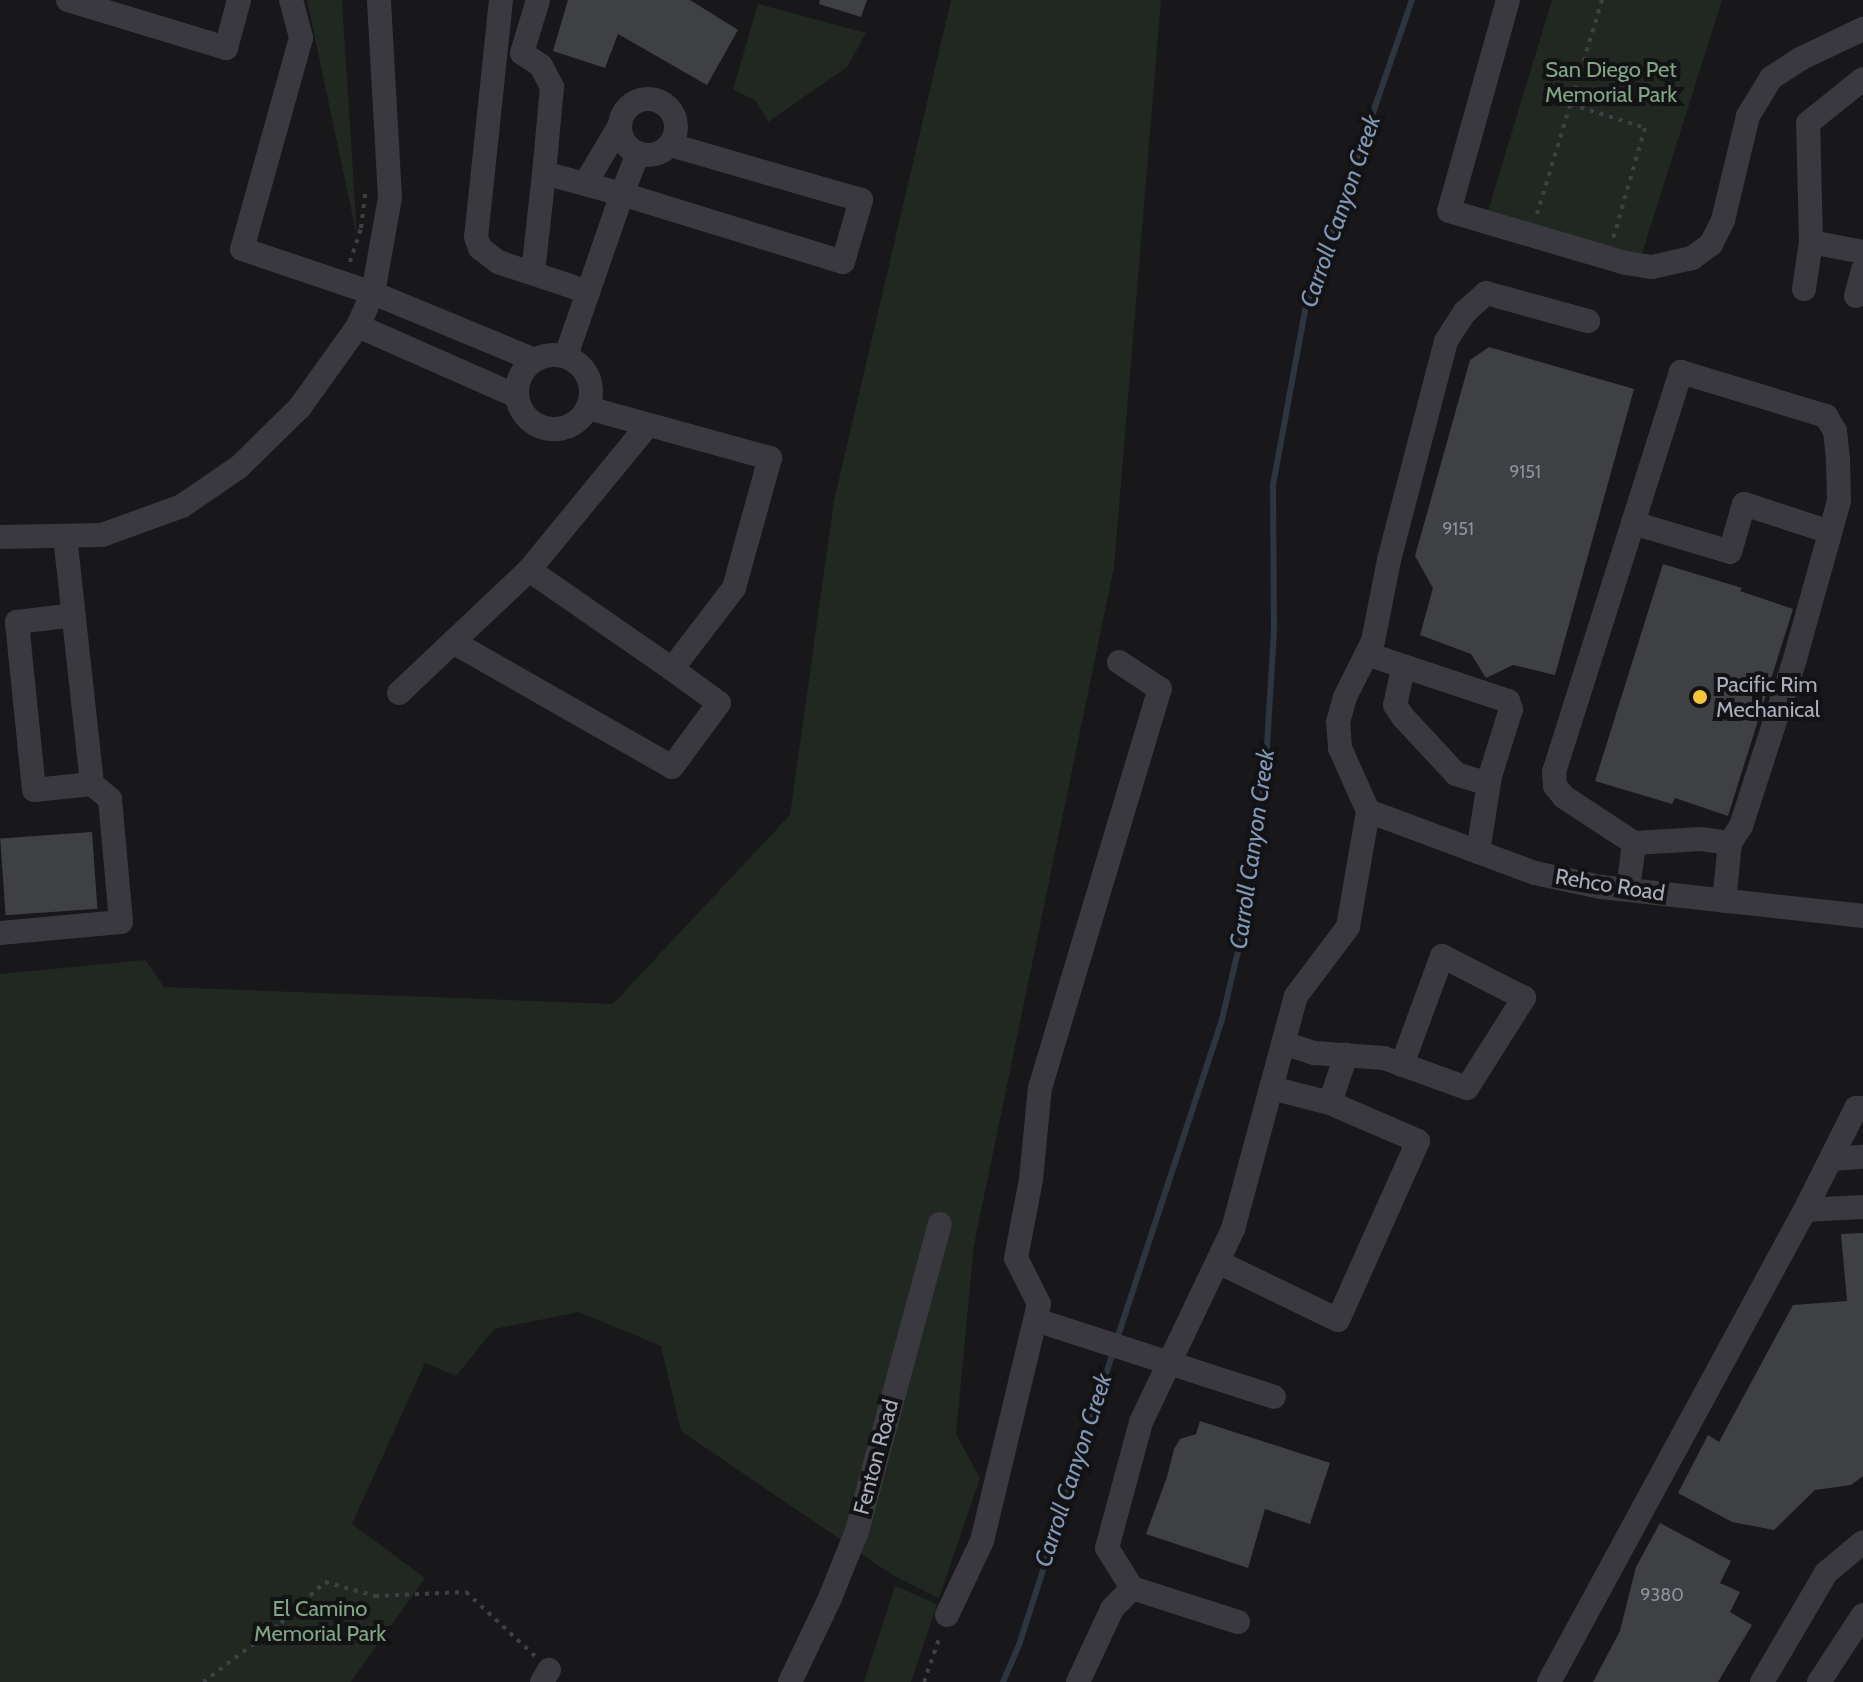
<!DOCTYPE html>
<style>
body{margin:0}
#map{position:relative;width:1863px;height:1682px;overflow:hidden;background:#18181a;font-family:Cabin,sans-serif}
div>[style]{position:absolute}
.green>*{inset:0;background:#202821}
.stream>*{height:6px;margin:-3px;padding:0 3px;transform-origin:3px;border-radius:3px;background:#2d353f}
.building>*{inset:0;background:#3f4044;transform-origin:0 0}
.path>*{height:4px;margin-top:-2px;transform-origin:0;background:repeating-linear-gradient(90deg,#3f4046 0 4px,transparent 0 10px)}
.minor>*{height:24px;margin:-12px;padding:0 12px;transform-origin:12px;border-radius:12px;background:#39393f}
.minor>.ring{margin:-12px;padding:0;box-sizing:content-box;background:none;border:24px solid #39393f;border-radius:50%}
.dots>*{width:22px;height:22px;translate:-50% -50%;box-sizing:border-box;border:4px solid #131315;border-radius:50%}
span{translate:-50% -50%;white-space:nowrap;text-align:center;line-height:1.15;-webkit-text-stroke:8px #131315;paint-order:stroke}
.number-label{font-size:18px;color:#8f929c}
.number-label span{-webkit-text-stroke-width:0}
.park-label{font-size:22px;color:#80a686}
.poi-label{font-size:22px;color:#aaadba}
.left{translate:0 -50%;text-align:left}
.street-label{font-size:22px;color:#aaadba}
.water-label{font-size:24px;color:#8098b6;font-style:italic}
</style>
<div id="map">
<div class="green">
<i style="clip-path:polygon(307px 0,342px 0,357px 237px)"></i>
<i style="clip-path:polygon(951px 0,1161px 0,1114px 567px,974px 1245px,956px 1434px,980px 1478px,939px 1598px,891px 1574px,681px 1431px,661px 1346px,579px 1312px,494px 1329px,456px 1376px,425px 1363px,352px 1524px,425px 1578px,351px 1682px,0 1682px,0 974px,145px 960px,164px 987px,613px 1004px,790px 815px,834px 501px)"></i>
<i style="clip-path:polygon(1552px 0,1722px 0,1640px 260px,1487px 214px)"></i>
<i style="clip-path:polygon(758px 4px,866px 33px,847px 67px,768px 122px,756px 101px,733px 89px)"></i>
<i style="clip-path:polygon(895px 1586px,937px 1604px,911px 1682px,864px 1682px)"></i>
</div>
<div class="stream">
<i style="left:1116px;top:1342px;width:340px;rotate:-71.8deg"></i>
<i style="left:1222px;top:1019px;width:113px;rotate:-76.7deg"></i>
<i style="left:1248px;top:909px;width:148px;rotate:-83deg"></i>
<i style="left:1266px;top:762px;width:132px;rotate:-86.5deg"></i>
<i style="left:1274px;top:630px;width:145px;rotate:-90.4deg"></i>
<i style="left:1273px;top:485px;width:182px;rotate:-79.6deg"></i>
<i style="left:1306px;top:306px;width:324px;rotate:-70.9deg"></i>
<i style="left:1003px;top:1682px;width:40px;rotate:-66.6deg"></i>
<i style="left:1019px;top:1645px;width:307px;rotate:-72.2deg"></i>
</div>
<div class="building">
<i style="clip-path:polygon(568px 0,690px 0,738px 30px,707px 85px,618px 34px,605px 68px,553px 51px)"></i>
<i style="clip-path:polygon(820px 0,867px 0,861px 17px,819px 4px)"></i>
<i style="clip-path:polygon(1489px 347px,1634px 389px,1555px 675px,1513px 665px,1486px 678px,1471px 654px,1420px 635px,1433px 588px,1415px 556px,1470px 360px)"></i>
<i style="clip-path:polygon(1663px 564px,1742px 588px,1740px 591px,1793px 609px,1728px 816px,1675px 798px,1672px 804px,1595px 781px)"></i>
<i style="left:92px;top:832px;width:77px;height:92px;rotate:86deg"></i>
<i style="clip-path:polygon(1863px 1233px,1863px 1476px,1851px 1485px,1815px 1490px,1774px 1530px,1732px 1522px,1678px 1493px,1708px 1435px,1719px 1442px,1793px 1305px,1847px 1301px,1841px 1234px)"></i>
<i style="clip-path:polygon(1200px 1421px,1330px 1463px,1310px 1524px,1265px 1509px,1248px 1568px,1146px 1534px,1167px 1477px,1174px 1449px,1180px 1439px,1196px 1434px)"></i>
<i style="clip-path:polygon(1660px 1523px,1731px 1561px,1720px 1583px,1740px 1592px,1730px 1612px,1752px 1625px,1718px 1682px,1593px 1682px,1620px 1631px,1636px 1567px)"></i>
</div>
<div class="path">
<i style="left:1571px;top:104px;width:78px;rotate:18deg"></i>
<i style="left:1645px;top:128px;width:116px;rotate:106.1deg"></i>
<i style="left:1537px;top:214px;width:224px;rotate:-73.1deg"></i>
<i style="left:350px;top:262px;width:36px;rotate:-72deg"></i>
<i style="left:361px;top:228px;width:39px;rotate:-83deg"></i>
<i style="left:203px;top:1682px;width:98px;rotate:-37.1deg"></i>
<i style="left:281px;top:1623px;width:60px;rotate:-43deg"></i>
<i style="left:325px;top:1582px;width:52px;rotate:15.6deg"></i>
<i style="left:375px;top:1596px;width:91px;rotate:-2.5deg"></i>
<i style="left:466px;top:1592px;width:96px;rotate:42.9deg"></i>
<i style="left:924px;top:1682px;width:49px;rotate:-70.8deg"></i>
</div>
<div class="minor">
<i style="left:68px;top:0;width:165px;rotate:16.9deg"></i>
<i style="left:226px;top:48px;width:50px;rotate:-74.8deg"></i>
<i style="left:291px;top:0;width:39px;rotate:75deg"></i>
<i style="left:301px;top:38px;width:219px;rotate:105.6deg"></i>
<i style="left:242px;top:249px;width:138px;rotate:18.6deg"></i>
<i style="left:373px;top:293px;width:175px;rotate:22.5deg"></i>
<i style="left:501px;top:0;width:238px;rotate:96deg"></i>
<i style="left:476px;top:237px;width:12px;rotate:70deg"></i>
<i style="left:480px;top:248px;width:23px;rotate:38deg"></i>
<i style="left:498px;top:262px;width:95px;rotate:18.4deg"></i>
<i style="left:538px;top:0;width:55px;rotate:106.8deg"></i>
<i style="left:522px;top:53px;width:23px;rotate:34deg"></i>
<i style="left:541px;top:66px;width:24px;rotate:62deg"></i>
<i style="left:552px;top:87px;width:86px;rotate:95.3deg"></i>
<i style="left:544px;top:173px;width:81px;rotate:15.1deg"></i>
<i style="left:622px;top:194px;width:171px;rotate:109.1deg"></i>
<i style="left:1508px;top:0;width:219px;rotate:105.6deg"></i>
<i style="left:1449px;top:211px;width:184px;rotate:16.4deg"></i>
<i style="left:1626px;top:263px;width:26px;rotate:9deg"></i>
<i style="left:1652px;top:267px;width:41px;rotate:-12.7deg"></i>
<i style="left:1692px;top:258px;width:24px;rotate:-36deg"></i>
<i style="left:1711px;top:244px;width:27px;rotate:-63deg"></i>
<i style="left:1723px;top:220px;width:107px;rotate:-76.5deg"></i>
<i style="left:1748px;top:116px;width:44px;rotate:-58.8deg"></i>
<i style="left:1771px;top:78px;width:35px;rotate:-33deg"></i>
<i style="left:1800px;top:59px;width:70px;rotate:-25.5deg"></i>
<i class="ring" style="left:620px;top:99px;width:32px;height:32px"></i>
<i style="left:638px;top:153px;width:44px;rotate:111.3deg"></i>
<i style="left:622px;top:194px;width:231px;rotate:17.1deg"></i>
<i style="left:843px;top:262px;width:65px;rotate:-73.8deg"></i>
<i style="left:861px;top:200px;width:199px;rotate:-163.9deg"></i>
<i style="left:585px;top:184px;width:69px;rotate:-59.3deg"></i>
<i style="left:1811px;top:242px;width:53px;rotate:10.9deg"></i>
<i style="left:533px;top:273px;width:101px;rotate:-83.7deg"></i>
<i style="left:1804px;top:289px;width:48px;rotate:-81.5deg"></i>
<i style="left:1811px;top:242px;width:119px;rotate:-91.4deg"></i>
<i style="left:1808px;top:123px;width:70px;rotate:-38.7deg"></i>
<i style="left:1856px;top:296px;width:28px;rotate:-75deg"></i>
<i style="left:358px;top:326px;width:174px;rotate:23.8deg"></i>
<i class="ring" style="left:517px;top:355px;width:50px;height:50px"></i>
<i style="left:588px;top:408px;width:189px;rotate:15.4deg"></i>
<i style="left:770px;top:458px;width:135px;rotate:105.5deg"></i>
<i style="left:734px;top:588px;width:102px;rotate:127.4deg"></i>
<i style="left:672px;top:669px;width:174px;rotate:-145.3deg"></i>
<i style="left:529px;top:570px;width:188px;rotate:-50.6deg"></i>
<i style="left:1633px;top:523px;width:101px;rotate:16.6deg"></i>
<i style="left:1730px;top:552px;width:50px;rotate:-73.7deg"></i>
<i style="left:1744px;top:504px;width:90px;rotate:18deg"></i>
<i style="left:65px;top:536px;width:27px;rotate:84deg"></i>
<i style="left:68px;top:563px;width:222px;rotate:83.8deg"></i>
<i style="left:92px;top:784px;width:58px;rotate:174.1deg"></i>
<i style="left:34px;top:790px;width:169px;rotate:-95.8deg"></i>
<i style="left:17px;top:622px;width:57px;rotate:-7deg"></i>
<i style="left:0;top:537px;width:102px;rotate:-1.1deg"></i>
<i style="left:102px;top:535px;width:85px;rotate:-19.9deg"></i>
<i style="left:182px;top:506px;width:69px;rotate:-34.4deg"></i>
<i style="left:239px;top:467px;width:86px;rotate:-44.5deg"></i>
<i style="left:300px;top:407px;width:100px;rotate:-54.4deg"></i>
<i style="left:358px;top:326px;width:36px;rotate:-66deg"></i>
<i style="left:373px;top:293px;width:97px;rotate:-79.9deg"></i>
<i style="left:390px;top:198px;width:198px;rotate:-93.2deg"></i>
<i style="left:453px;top:642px;width:252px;rotate:29.7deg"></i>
<i style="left:672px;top:767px;width:79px;rotate:-53.7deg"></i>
<i style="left:719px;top:703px;width:58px;rotate:-144.1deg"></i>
<i style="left:1367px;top:654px;width:149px;rotate:18.4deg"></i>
<i style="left:1508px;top:701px;width:9px;rotate:69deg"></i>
<i style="left:1511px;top:709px;width:70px;rotate:107.4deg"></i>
<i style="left:1490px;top:776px;width:77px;rotate:99deg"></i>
<i style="left:1403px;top:668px;width:38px;rotate:102deg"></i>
<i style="left:1395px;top:705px;width:14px;rotate:56deg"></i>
<i style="left:1403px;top:717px;width:78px;rotate:47.1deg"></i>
<i style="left:1456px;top:774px;width:34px;rotate:17deg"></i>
<i style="left:399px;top:693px;width:179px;rotate:-43.4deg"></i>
<i style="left:1368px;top:811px;width:178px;rotate:20.4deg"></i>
<i style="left:1535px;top:873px;width:67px;rotate:12deg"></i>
<i style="left:1601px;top:887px;width:264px;rotate:6.3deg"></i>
<i style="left:1634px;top:843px;width:67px;rotate:-3.4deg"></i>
<i style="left:1701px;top:839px;width:29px;rotate:8deg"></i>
<i style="left:1628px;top:890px;width:47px;rotate:-82.7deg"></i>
<i style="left:1634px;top:843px;width:84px;rotate:-146.7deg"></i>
<i style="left:1564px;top:797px;width:14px;rotate:-129deg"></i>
<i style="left:1555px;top:786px;width:14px;rotate:-94deg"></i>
<i style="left:1554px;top:772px;width:420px;rotate:-72.4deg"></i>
<i style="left:1681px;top:372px;width:152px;rotate:16.9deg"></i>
<i style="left:1826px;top:416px;width:17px;rotate:59deg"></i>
<i style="left:1835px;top:431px;width:29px;rotate:84deg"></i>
<i style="left:1838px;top:460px;width:41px;rotate:88.6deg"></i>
<i style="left:1839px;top:501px;width:164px;rotate:105.6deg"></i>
<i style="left:1795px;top:659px;width:176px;rotate:107.9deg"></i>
<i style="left:1741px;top:826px;width:20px;rotate:123deg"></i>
<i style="left:1730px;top:843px;width:58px;rotate:95.9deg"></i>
<i style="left:0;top:933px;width:121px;rotate:-5.2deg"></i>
<i style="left:121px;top:922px;width:123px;rotate:-95.1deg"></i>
<i style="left:110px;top:799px;width:23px;rotate:-140deg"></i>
<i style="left:1283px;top:1043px;width:33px;rotate:18deg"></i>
<i style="left:1314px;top:1053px;width:70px;rotate:4.1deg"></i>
<i style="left:1384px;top:1058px;width:88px;rotate:19.9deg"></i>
<i style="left:1467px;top:1088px;width:107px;rotate:-57.7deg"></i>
<i style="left:1524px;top:998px;width:92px;rotate:-152.9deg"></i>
<i style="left:1442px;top:956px;width:116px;rotate:110.2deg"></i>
<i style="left:1330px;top:1103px;width:51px;rotate:-71.6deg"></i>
<i style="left:1832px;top:1159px;width:31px;rotate:-4deg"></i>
<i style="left:1805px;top:1210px;width:114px;rotate:-63.4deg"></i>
<i style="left:1856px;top:1108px;width:7px"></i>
<i style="left:1218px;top:1262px;width:133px;rotate:25.8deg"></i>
<i style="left:1338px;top:1320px;width:196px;rotate:-65.9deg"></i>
<i style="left:1418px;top:1141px;width:96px;rotate:-156.6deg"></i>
<i style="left:1330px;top:1103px;width:61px;rotate:-165.7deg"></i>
<i style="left:1036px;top:1320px;width:250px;rotate:17.9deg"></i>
<i style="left:947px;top:1615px;width:82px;rotate:-64.7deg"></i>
<i style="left:982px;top:1541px;width:244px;rotate:-76.5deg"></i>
<i style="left:1039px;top:1304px;width:51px;rotate:-116.6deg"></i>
<i style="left:1016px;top:1258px;width:80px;rotate:-79.2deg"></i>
<i style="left:1031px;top:1179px;width:91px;rotate:-84.4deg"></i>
<i style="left:1040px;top:1088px;width:417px;rotate:-73.3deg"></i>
<i style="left:1160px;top:689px;width:49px;rotate:-146.6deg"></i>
<i style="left:1238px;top:1622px;width:111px;rotate:-162.2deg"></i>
<i style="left:1132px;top:1588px;width:47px;rotate:-122deg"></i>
<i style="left:1107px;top:1548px;width:131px;rotate:-74.9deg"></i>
<i style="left:1141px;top:1422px;width:214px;rotate:-64.5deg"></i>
<i style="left:1233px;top:1229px;width:241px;rotate:-74.9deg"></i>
<i style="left:1296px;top:996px;width:86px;rotate:-53deg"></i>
<i style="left:1348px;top:927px;width:118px;rotate:-80.2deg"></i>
<i style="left:1368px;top:811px;width:69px;rotate:-114deg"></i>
<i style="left:1340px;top:748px;width:26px;rotate:-94deg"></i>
<i style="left:1338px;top:722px;width:26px;rotate:-74deg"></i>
<i style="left:1345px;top:697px;width:63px;rotate:-63.4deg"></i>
<i style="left:1373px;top:641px;width:83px;rotate:-78.8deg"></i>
<i style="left:1389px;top:560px;width:226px;rotate:-75.4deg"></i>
<i style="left:1446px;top:341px;width:35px;rotate:-57deg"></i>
<i style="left:1465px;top:312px;width:28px;rotate:-42deg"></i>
<i style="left:1486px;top:293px;width:106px;rotate:15.4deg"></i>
<i style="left:542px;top:1682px;width:14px;rotate:-60deg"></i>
<i style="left:790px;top:1682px;width:93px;rotate:-64.5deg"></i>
<i style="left:830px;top:1598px;width:72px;rotate:-68.1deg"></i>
<i style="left:857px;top:1531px;width:318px;rotate:-74.9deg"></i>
<i style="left:1078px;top:1682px;width:81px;rotate:-65deg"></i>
<i style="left:1112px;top:1609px;width:29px;rotate:-46deg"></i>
<i style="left:1549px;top:1682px;width:537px;rotate:-61.53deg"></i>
<i style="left:1805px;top:1210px;width:58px;rotate:-3deg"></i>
<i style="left:1762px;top:1682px;width:126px;rotate:-59.6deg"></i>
<i style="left:1826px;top:1573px;width:48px;rotate:-40deg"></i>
<i style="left:1819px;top:1682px;width:80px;rotate:-56.7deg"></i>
</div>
<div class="dots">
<i style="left:1700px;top:697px;background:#f7c733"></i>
</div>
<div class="number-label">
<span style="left:1525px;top:472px">9151</span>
<span style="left:1458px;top:529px">9151</span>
<span style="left:1662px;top:1595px">9380</span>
</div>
<div class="park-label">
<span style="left:1611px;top:82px">San Diego Pet<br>Memorial Park</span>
<span style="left:320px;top:1621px">El Camino<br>Memorial Park</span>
</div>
<div class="poi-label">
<span class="left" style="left:1716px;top:697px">Pacific Rim<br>Mechanical</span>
</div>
<div class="street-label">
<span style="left:1610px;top:885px;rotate:9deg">Rehco Road</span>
<span style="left:876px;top:1457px;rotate:-75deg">Fenton Road</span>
</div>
<div class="water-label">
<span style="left:1340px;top:211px;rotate:-71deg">Carroll Canyon Creek</span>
<span style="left:1252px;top:849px;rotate:-82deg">Carroll Canyon Creek</span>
<span style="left:1073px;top:1470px;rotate:-72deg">Carroll Canyon Creek</span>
</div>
</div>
